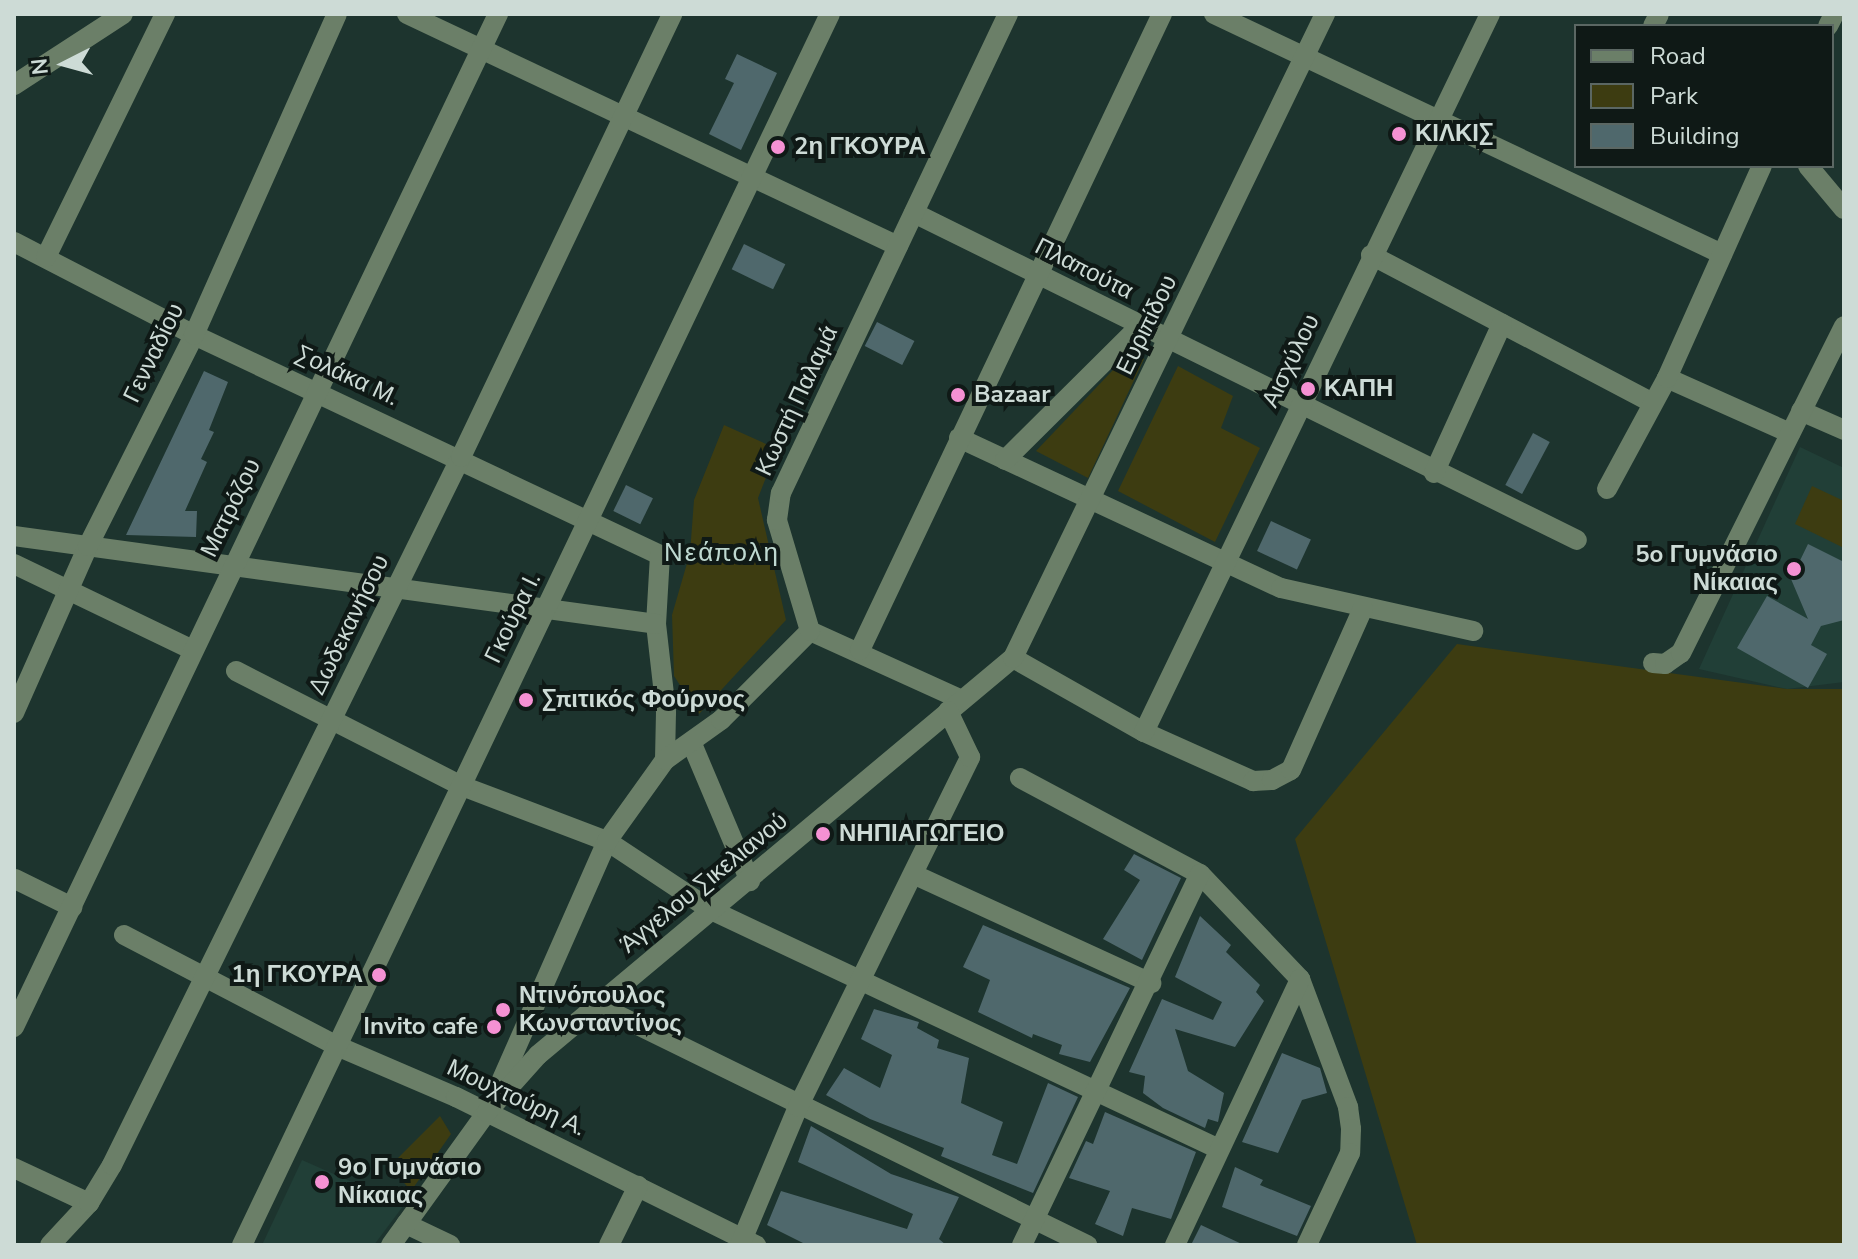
<!DOCTYPE html>
<meta charset="utf-8">
<style>
body{margin:0}
#map{position:relative;width:1858px;height:1259px;overflow:hidden;background:#1d342e;font-family:"Nunito Sans",sans-serif}
div>[style]{position:absolute}
.built>*{inset:0;background:#213f37}
.green>*{inset:0;background:#3d3c11}
.building>*{inset:0;background:#4f686c;transform-origin:0 0}
.minor>*{height:20px;margin:-10px;padding:0 10px;transform-origin:10px;border-radius:10px;background:#6b7f68}
.dots>*{width:22px;height:22px;translate:-50% -50%;box-sizing:border-box;border:4px solid #0f1916;border-radius:50%}
span{translate:-50% -50%;white-space:nowrap;text-align:center;line-height:1.15;-webkit-text-stroke:8px #0f1916;paint-order:stroke}
.poi-label{font-size:24px;color:#cddbd6;font-weight:700}
.left{translate:0 -50%;text-align:left}
.right{translate:-100% -50%;text-align:right}
.street-label{font-size:24px;color:#cddbd6}
.neighbourhood-label{font-size:26px;color:#bfd9d1;letter-spacing:2px}
.frame{position:absolute;inset:0;border:16px solid #cddbd6;pointer-events:none}
.legend{position:absolute;left:1574px;top:24px;width:260px;height:144px;box-sizing:border-box;background:#0f1916;border:2px solid #5b6763;margin:0;padding:10px 14px;list-style:none;font-size:24px;color:#cddbd6}
.legend li{display:flex;align-items:center;gap:16px;height:40px}
.legend b{width:40px;border:2px solid #5b6763}
.north{position:absolute;left:24px;top:24px;width:80px;height:80px;-webkit-text-stroke:6px #0f1916;paint-order:stroke;rotate:264deg;font-size:22px;font-weight:700;line-height:32px;text-align:center;color:#cddbd6}
.north::after{content:'';display:block;margin:auto;width:28px;height:36px;background:#cddbd6;clip-path:polygon(50% 0,100% 100%,50% 72%,0 100%)}
</style>
<div id="map">
<div class="built">
<i style="clip-path:polygon(1800px 447px,1844px 468px,1844px 682px,1787px 689px,1699px 669px)"></i>
<i style="clip-path:polygon(302px 1160px,404px 1205px,374px 1245px,262px 1245px)"></i>
</div>
<div class="green">
<i style="clip-path:polygon(1131px 351px,1144px 359px,1088px 478px,1036px 451px)"></i>
<i style="clip-path:polygon(1178px 366px,1233px 396px,1221px 428px,1260px 448px,1215px 542px,1118px 491px)"></i>
<i style="clip-path:polygon(724px 425px,777px 449px,758px 498px,786px 620px,699px 714px,674px 676px,672px 615px,690px 553px,694px 500px)"></i>
<i style="clip-path:polygon(1812px 486px,1844px 501px,1844px 548px,1795px 524px)"></i>
<i style="clip-path:polygon(1457px 644px,1787px 689px,1844px 689px,1844px 1245px,1417px 1245px,1295px 839px)"></i>
<i style="clip-path:polygon(440px 1116px,451px 1134px,411px 1191px,390px 1166px)"></i>
</div>
<div class="building">
<i style="clip-path:polygon(737px 54px,777px 73px,741px 150px,709px 134px,734px 83px,725px 79px)"></i>
<i style="left:744px;top:244px;width:46px;height:28px;rotate:26deg"></i>
<i style="left:877px;top:322px;width:42px;height:27px;rotate:27deg"></i>
<i style="clip-path:polygon(204px 371px,228px 382px,209px 430px,214px 432px,201px 459px,207px 462px,185px 511px,197px 511px,196px 537px,126px 535px)"></i>
<i style="left:1533px;top:433px;width:19px;height:59px;rotate:28deg"></i>
<i style="left:626px;top:485px;width:30px;height:29px;rotate:26deg"></i>
<i style="left:1271px;top:521px;width:44px;height:33px;rotate:25deg"></i>
<i style="clip-path:polygon(1808px 544px,1844px 562px,1844px 620px,1821px 626px,1811px 645px,1827px 654px,1808px 688px,1737px 648px,1767px 596px,1808px 619px,1791px 579px)"></i>
<i style="clip-path:polygon(1134px 854px,1181px 878px,1142px 960px,1103px 939px,1140px 880px,1124px 870px)"></i>
<i style="clip-path:polygon(1200px 916px,1231px 945px,1226px 952px,1260px 985px,1256px 992px,1264px 1001px,1235px 1047px,1175px 1029px,1188px 1071px,1224px 1093px,1218px 1122px,1208px 1119px,1205px 1128px,1163px 1108px,1143px 1093px,1145px 1076px,1129px 1072px,1162px 999px,1213px 1020px,1222px 1002px,1175px 977px)"></i>
<i style="clip-path:polygon(983px 925px,1130px 988px,1090px 1062px,1059px 1054px,1062px 1045px,1033px 1034px,1032px 1038px,978px 1012px,990px 980px,963px 967px)"></i>
<i style="clip-path:polygon(874px 1009px,919px 1022px,917px 1028px,939px 1040px,937px 1048px,969px 1058px,961px 1103px,1003px 1122px,992px 1155px,1017px 1164px,1048px 1083px,1078px 1097px,1033px 1193px,941px 1156px,944px 1148px,870px 1119px,826px 1095px,844px 1068px,880px 1088px,892px 1055px,861px 1039px)"></i>
<i style="clip-path:polygon(1282px 1053px,1320px 1068px,1327px 1093px,1302px 1100px,1278px 1153px,1242px 1142px)"></i>
<i style="clip-path:polygon(1105px 1112px,1196px 1152px,1171px 1219px,1132px 1208px,1123px 1236px,1095px 1224px,1110px 1191px,1069px 1178px,1086px 1141px,1093px 1144px)"></i>
<i style="clip-path:polygon(811px 1126px,891px 1174px,959px 1197px,939px 1239px,946px 1245px,807px 1245px,767px 1225px,781px 1191px,907px 1229px,913px 1214px,798px 1162px)"></i>
<i style="clip-path:polygon(1235px 1167px,1263px 1180px,1260px 1185px,1311px 1206px,1297px 1236px,1222px 1207px)"></i>
<i style="clip-path:polygon(1201px 1225px,1244px 1245px,1191px 1245px)"></i>
</div>
<div class="minor">
<i style="left:407px;top:14px;width:543px;rotate:25.29deg"></i>
<i style="left:1214px;top:14px;width:562px;rotate:25.29deg"></i>
<i style="left:1653px;top:26px;width:13px;rotate:-63deg"></i>
<i style="left:1828px;top:26px;width:13px;rotate:-63deg"></i>
<i style="left:14px;top:85px;width:130px;rotate:-33.1deg"></i>
<i style="left:1808px;top:166px;width:56px;rotate:50.1deg"></i>
<i style="left:914px;top:213px;width:739px;rotate:26.25deg"></i>
<i style="left:14px;top:242px;width:203px;rotate:27.3deg"></i>
<i style="left:194px;top:335px;width:515px;rotate:25.27deg"></i>
<i style="left:660px;top:555px;width:69px;rotate:93.3deg"></i>
<i style="left:656px;top:624px;width:89px;rotate:83.5deg"></i>
<i style="left:666px;top:712px;width:48px;rotate:91.2deg"></i>
<i style="left:1371px;top:255px;width:318px;rotate:27.7deg"></i>
<i style="left:46px;top:257px;width:271px;rotate:-63.9deg"></i>
<i style="left:1667px;top:378px;width:135px;rotate:24.1deg"></i>
<i style="left:1801px;top:411px;width:47px;rotate:23.8deg"></i>
<i style="left:959px;top:438px;width:355px;rotate:25deg"></i>
<i style="left:1281px;top:588px;width:197px;rotate:12.6deg"></i>
<i style="left:1005px;top:460px;width:190px;rotate:-44.8deg"></i>
<i style="left:1434px;top:473px;width:164px;rotate:-65.5deg"></i>
<i style="left:1607px;top:489px;width:126px;rotate:-61.6deg"></i>
<i style="left:1667px;top:378px;width:232px;rotate:-65.9deg"></i>
<i style="left:14px;top:536px;width:648px;rotate:7.8deg"></i>
<i style="left:14px;top:564px;width:199px;rotate:25.7deg"></i>
<i style="left:810px;top:631px;width:167px;rotate:24.4deg"></i>
<i style="left:860px;top:650px;width:704px;rotate:-64.6deg"></i>
<i style="left:1013px;top:658px;width:150px;rotate:29.5deg"></i>
<i style="left:1144px;top:732px;width:120px;rotate:24.2deg"></i>
<i style="left:1253px;top:781px;width:19px;rotate:-3deg"></i>
<i style="left:1272px;top:780px;width:21px;rotate:-28deg"></i>
<i style="left:1291px;top:770px;width:177px;rotate:-66deg"></i>
<i style="left:1653px;top:663px;width:12px;rotate:5deg"></i>
<i style="left:1665px;top:664px;width:19px;rotate:-35deg"></i>
<i style="left:1681px;top:653px;width:365px;rotate:-63.5deg"></i>
<i style="left:236px;top:671px;width:254px;rotate:27deg"></i>
<i style="left:462px;top:786px;width:155px;rotate:20.8deg"></i>
<i style="left:607px;top:841px;width:125px;rotate:33.6deg"></i>
<i style="left:711px;top:910px;width:561px;rotate:25.2deg"></i>
<i style="left:14px;top:713px;width:183px;rotate:-66.1deg"></i>
<i style="left:88px;top:546px;width:236px;rotate:-63.3deg"></i>
<i style="left:194px;top:335px;width:351px;rotate:-66deg"></i>
<i style="left:1144px;top:732px;width:797px;rotate:-64.27deg"></i>
<i style="left:692px;top:744px;width:149px;rotate:67.1deg"></i>
<i style="left:1020px;top:778px;width:204px;rotate:28.1deg"></i>
<i style="left:1200px;top:874px;width:145px;rotate:46.4deg"></i>
<i style="left:1300px;top:979px;width:137px;rotate:69.4deg"></i>
<i style="left:1348px;top:1107px;width:22px;rotate:82deg"></i>
<i style="left:1351px;top:1129px;width:24px;rotate:92deg"></i>
<i style="left:1350px;top:1153px;width:102px;rotate:115.1deg"></i>
<i style="left:915px;top:875px;width:260px;rotate:24.6deg"></i>
<i style="left:15px;top:879px;width:64px;rotate:26.2deg"></i>
<i style="left:124px;top:935px;width:240px;rotate:27.5deg"></i>
<i style="left:337px;top:1046px;width:129px;rotate:23.2deg"></i>
<i style="left:456px;top:1097px;width:335px;rotate:26.3deg"></i>
<i style="left:597px;top:1005px;width:546px;rotate:26.1deg"></i>
<i style="left:14px;top:1027px;width:1123px;rotate:-64.46deg"></i>
<i style="left:496px;top:1093px;width:275px;rotate:-66.2deg"></i>
<i style="left:607px;top:841px;width:100px;rotate:-54.4deg"></i>
<i style="left:665px;top:760px;width:69px;rotate:-35.5deg"></i>
<i style="left:721px;top:720px;width:126px;rotate:-45deg"></i>
<i style="left:810px;top:631px;width:116px;rotate:-106.6deg"></i>
<i style="left:777px;top:520px;width:27px;rotate:-82deg"></i>
<i style="left:781px;top:493px;width:530px;rotate:-64.64deg"></i>
<i style="left:14px;top:1168px;width:83px;rotate:25deg"></i>
<i style="left:406px;top:1224px;width:49px;rotate:25.5deg"></i>
<i style="left:50px;top:1245px;width:57px;rotate:-47.1deg"></i>
<i style="left:89px;top:1203px;width:44px;rotate:-58.8deg"></i>
<i style="left:112px;top:1165px;width:789px;rotate:-63.76deg"></i>
<i style="left:461px;top:457px;width:491px;rotate:-64.5deg"></i>
<i style="left:242px;top:1245px;width:1364px;rotate:-64.47deg"></i>
<i style="left:391px;top:1245px;width:164px;rotate:-54.2deg"></i>
<i style="left:487px;top:1112px;width:76px;rotate:-48.2deg"></i>
<i style="left:538px;top:1055px;width:619px;rotate:-39.89deg"></i>
<i style="left:1013px;top:658px;width:716px;rotate:-64.15deg"></i>
<i style="left:609px;top:1245px;width:66px;rotate:-63.8deg"></i>
<i style="left:740px;top:1245px;width:150px;rotate:-67.2deg"></i>
<i style="left:798px;top:1107px;width:390px;rotate:-63.8deg"></i>
<i style="left:970px;top:757px;width:51px;rotate:-115.6deg"></i>
<i style="left:1022px;top:1245px;width:411px;rotate:-64.4deg"></i>
<i style="left:1175px;top:1245px;width:294px;rotate:-64.8deg"></i>
</div>
<div class="dots">
<i style="left:1399px;top:134px;background:#f591d3"></i>
<i style="left:778px;top:147px;background:#f591d3"></i>
<i style="left:1308px;top:389px;background:#f591d3"></i>
<i style="left:958px;top:395px;background:#f591d3"></i>
<i style="left:1794px;top:569px;background:#f591d3"></i>
<i style="left:526px;top:700px;background:#f591d3"></i>
<i style="left:823px;top:834px;background:#f591d3"></i>
<i style="left:379px;top:975px;background:#f591d3"></i>
<i style="left:503px;top:1010px;background:#f591d3"></i>
<i style="left:494px;top:1027px;background:#f591d3"></i>
<i style="left:322px;top:1182px;background:#f591d3"></i>
</div>
<div class="poi-label">
<span class="left" style="left:1415px;top:134px">ΚΙΛΚΙΣ</span>
<span class="left" style="left:794px;top:147px">2η ΓΚΟΥΡΑ</span>
<span class="left" style="left:1324px;top:389px">ΚΑΠΗ</span>
<span class="left" style="left:974px;top:395px">Bazaar</span>
<span class="right" style="left:1778px;top:569px">5o Γυμνάσιο<br>Νίκαιας</span>
<span class="left" style="left:542px;top:700px">Σπιτικός Φούρνος</span>
<span class="left" style="left:839px;top:834px">ΝΗΠΙΑΓΩΓΕΙΟ</span>
<span class="right" style="left:363px;top:975px">1η ΓΚΟΥΡΑ</span>
<span class="left" style="left:519px;top:1010px">Ντινόπουλος<br>Κωνσταντίνος</span>
<span class="right" style="left:478px;top:1027px">Invito cafe</span>
<span class="left" style="left:338px;top:1182px">9ο Γυμνάσιο<br>Νίκαιας</span>
</div>
<div class="street-label">
<span style="left:1084px;top:269px;rotate:27deg">Πλαπούτα</span>
<span style="left:1147px;top:325px;rotate:-64deg">Ευριπίδου</span>
<span style="left:154px;top:353px;rotate:-64deg">Γενναδίου</span>
<span style="left:1291px;top:361px;rotate:-64deg">Αισχύλου</span>
<span style="left:347px;top:376px;rotate:25deg">Σολάκα Μ.</span>
<span style="left:797px;top:401px;rotate:-65deg">Κωστή Παλαμά</span>
<span style="left:231px;top:508px;rotate:-64deg">Ματρόζου</span>
<span style="left:513px;top:618px;rotate:-64deg">Γκούρα Ι.</span>
<span style="left:349px;top:625px;rotate:-64deg">Δωδεκανήσου</span>
<span style="left:704px;top:883px;rotate:-39deg">Άγγελου Σικελιανού</span>
<span style="left:516px;top:1098px;rotate:25deg">Μουχτούρη Α.</span>
</div>
<div class="neighbourhood-label">
<span style="left:722px;top:553px">Νεάπολη</span>
</div>
<div class="frame"></div>
<ul class="legend">
<li><b style="height:10px;background:#6b7f68"></b>Road</li>
<li><b style="height:22px;background:#3d3c11"></b>Park</li>
<li><b style="height:22px;background:#4f686c"></b>Building</li>
</ul>
<div class="north">N</div>
</div>
